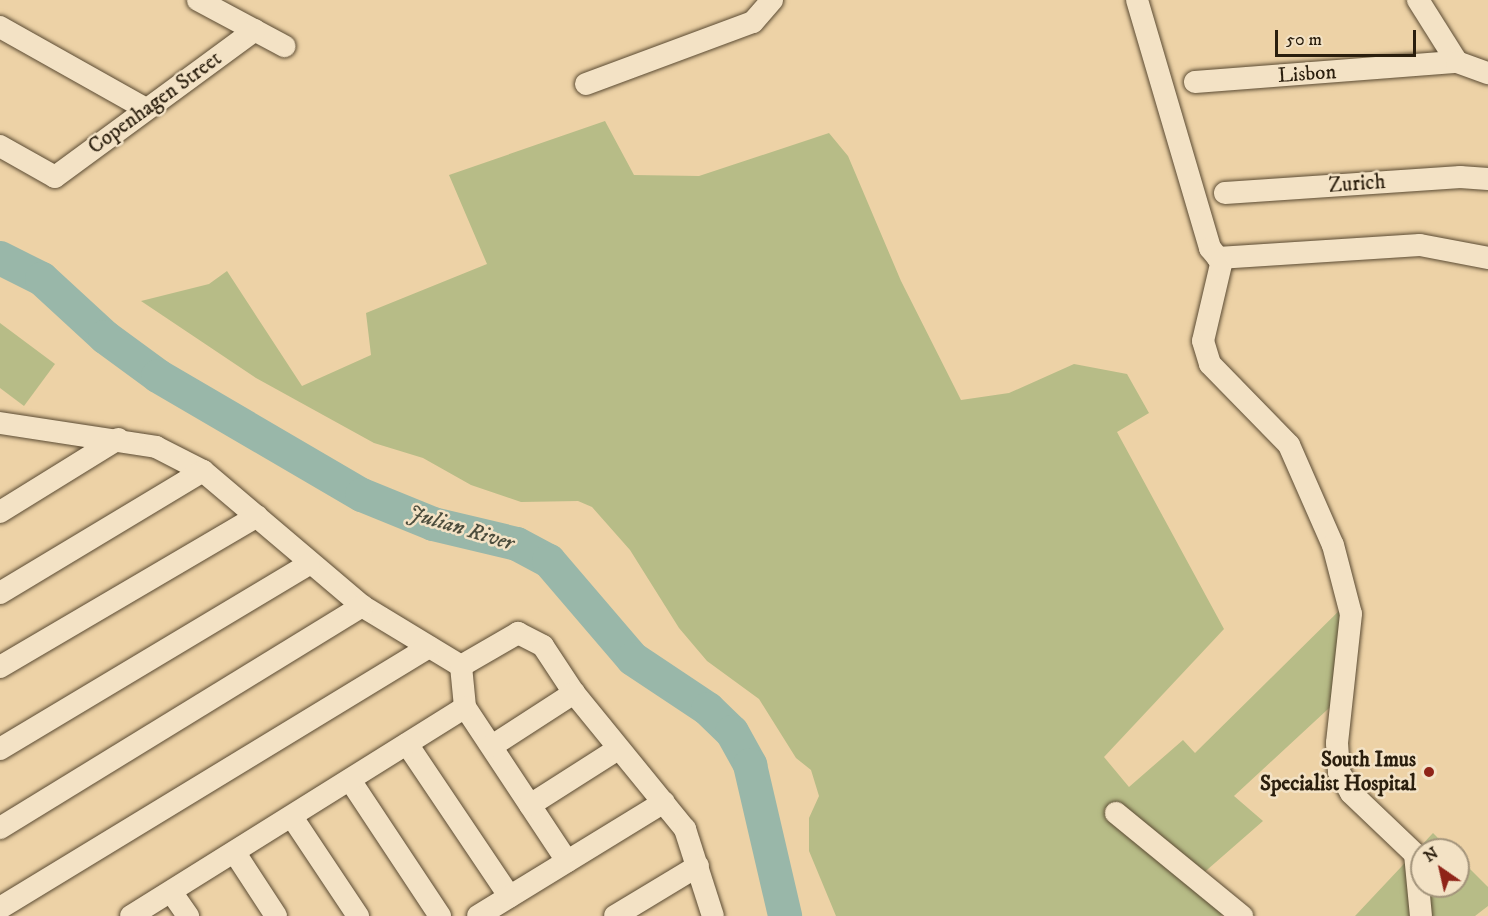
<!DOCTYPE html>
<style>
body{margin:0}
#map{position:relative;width:1488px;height:916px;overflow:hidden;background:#edd2a6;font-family:"IM FELL DW Pica",serif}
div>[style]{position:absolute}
.green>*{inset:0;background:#b7bc87}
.river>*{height:34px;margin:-17px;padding:0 17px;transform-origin:17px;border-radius:17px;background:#99b7a9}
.roads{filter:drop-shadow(0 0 2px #5b4b33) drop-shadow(0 0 2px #5b4b33)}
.minor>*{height:22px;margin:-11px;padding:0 11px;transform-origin:11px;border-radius:11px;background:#f3e2c5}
.dots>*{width:16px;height:16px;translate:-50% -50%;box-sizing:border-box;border:3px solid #f3e2c5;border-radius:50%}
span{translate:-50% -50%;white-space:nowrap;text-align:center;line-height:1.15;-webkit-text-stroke:5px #f3e2c5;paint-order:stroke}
.street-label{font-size:21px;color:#2a1e0d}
.poi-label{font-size:21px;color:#2a1e0d;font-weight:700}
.right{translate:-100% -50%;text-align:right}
.water-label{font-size:22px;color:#4b4c3c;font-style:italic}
.north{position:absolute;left:1410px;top:838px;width:60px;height:60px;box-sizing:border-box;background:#f3e2c5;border:2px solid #a3947b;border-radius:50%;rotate:326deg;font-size:16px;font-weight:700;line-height:24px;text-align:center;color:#2a1e0d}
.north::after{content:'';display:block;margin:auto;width:21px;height:27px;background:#8f2418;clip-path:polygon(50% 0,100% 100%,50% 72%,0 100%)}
.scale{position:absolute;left:1275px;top:30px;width:141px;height:27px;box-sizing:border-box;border:3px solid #2a1e0d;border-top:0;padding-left:8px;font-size:18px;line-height:21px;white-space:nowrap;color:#2a1e0d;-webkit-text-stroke:4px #f3e2c5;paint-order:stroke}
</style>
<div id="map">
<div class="green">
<i style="clip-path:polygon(605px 121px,634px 175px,699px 176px,829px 133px,848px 156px,901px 281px,961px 400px,1009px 393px,1074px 364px,1127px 374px,1149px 413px,1117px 432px,1224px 629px,1104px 757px,1129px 787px,1183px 740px,1195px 753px,1356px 594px,1354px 685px,1234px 796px,1263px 821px,1200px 876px,1111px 803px,1104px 810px,1226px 912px,1220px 916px,836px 916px,809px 851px,809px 818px,819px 796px,811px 770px,796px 758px,759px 699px,707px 661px,679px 628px,630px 550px,592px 507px,578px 501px,521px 502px,471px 485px,423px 458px,374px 443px,256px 378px,141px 301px,209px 284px,227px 271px,302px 386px,371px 355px,366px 313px,487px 264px,449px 175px)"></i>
<i style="clip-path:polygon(0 323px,55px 364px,24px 406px,0 388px)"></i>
<i style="clip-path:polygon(1433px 833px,1450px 850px,1422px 850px,1422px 886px,1458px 886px,1458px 857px,1488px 887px,1488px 906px,1475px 916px,1355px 916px)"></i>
</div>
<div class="river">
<i style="left:0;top:258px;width:47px;rotate:26.6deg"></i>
<i style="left:42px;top:279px;width:86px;rotate:42.6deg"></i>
<i style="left:105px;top:337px;width:66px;rotate:36.3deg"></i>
<i style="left:158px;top:376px;width:236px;rotate:30.3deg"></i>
<i style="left:362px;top:495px;width:77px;rotate:22.2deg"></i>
<i style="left:433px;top:524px;width:86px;rotate:13.4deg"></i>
<i style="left:517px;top:544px;width:36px;rotate:28deg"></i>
<i style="left:549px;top:561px;width:129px;rotate:49.4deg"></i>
<i style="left:633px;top:659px;width:90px;rotate:33.7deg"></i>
<i style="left:708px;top:709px;width:33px;rotate:44deg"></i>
<i style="left:732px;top:732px;width:38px;rotate:61deg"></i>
<i style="left:750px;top:765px;width:155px;rotate:76.9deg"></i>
</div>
<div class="roads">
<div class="minor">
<i style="left:198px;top:0;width:98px;rotate:28.1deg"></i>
<i style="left:1137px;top:0;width:259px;rotate:73.6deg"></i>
<i style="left:1210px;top:248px;width:13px;rotate:51deg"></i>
<i style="left:1218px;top:258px;width:202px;rotate:-3.7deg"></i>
<i style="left:1420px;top:245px;width:69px;rotate:10.8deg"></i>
<i style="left:1418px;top:0;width:73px;rotate:57.8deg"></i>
<i style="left:0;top:27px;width:167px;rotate:29.3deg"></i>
<i style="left:1195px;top:82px;width:263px;rotate:-4.4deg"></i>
<i style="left:1457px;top:62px;width:33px;rotate:20deg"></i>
<i style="left:586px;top:84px;width:178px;rotate:-20.4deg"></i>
<i style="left:753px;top:22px;width:29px;rotate:-49deg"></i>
<i style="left:0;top:146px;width:63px;rotate:29.4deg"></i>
<i style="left:55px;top:177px;width:248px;rotate:-36.3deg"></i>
<i style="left:1225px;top:193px;width:236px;rotate:-3.9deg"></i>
<i style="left:1460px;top:177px;width:28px;rotate:4deg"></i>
<i style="left:1222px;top:260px;width:83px;rotate:103.2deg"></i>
<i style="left:1203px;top:341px;width:24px;rotate:73deg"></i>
<i style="left:1210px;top:364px;width:113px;rotate:45.7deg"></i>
<i style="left:1289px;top:445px;width:109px;rotate:66.3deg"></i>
<i style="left:1333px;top:545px;width:71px;rotate:75.4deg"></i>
<i style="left:1351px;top:614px;width:130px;rotate:96.2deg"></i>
<i style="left:1337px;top:743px;width:29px;rotate:86deg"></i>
<i style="left:1339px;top:772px;width:24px;rotate:60deg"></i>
<i style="left:1351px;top:793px;width:88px;rotate:43.6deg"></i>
<i style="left:1415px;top:854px;width:62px;rotate:84.5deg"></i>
<i style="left:0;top:423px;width:158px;rotate:8.7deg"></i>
<i style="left:156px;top:447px;width:53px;rotate:27.1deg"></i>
<i style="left:203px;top:471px;width:209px;rotate:40.3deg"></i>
<i style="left:362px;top:606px;width:116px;rotate:31.2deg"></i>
<i style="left:0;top:512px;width:139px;rotate:-31.7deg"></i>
<i style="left:0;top:593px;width:237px;rotate:-31deg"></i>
<i style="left:461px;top:666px;width:66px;rotate:-30.1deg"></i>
<i style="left:518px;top:633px;width:28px;rotate:27deg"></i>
<i style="left:543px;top:646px;width:56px;rotate:56.6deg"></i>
<i style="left:574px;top:693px;width:176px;rotate:50.8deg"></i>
<i style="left:685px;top:829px;width:91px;rotate:72.2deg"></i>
<i style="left:461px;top:666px;width:41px;rotate:84.4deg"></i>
<i style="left:465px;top:707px;width:185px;rotate:56.5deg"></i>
<i style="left:0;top:667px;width:298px;rotate:-30.4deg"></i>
<i style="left:407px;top:744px;width:184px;rotate:56.1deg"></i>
<i style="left:492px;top:746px;width:98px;rotate:-32.9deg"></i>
<i style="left:0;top:749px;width:360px;rotate:-30.9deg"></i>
<i style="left:350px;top:780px;width:163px;rotate:56.5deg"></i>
<i style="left:530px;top:805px;width:104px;rotate:-32.5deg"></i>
<i style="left:1116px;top:813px;width:163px;rotate:39.3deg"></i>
<i style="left:292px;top:817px;width:119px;rotate:56.3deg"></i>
<i style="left:0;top:828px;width:425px;rotate:-31.5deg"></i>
<i style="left:235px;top:853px;width:75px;rotate:56.9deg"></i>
<i style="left:172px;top:893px;width:28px;rotate:55deg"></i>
<i style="left:0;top:908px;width:502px;rotate:-31.32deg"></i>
<i style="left:131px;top:916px;width:394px;rotate:-32deg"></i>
<i style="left:478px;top:916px;width:218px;rotate:-31.5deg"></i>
<i style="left:615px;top:916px;width:97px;rotate:-31.1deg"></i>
</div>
</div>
<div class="dots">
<i style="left:1429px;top:772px;background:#8f2418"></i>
</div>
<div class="street-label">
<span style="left:1307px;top:74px;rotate:-4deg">Lisbon</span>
<span style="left:155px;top:103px;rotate:-36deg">Copenhagen Street</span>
<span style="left:1357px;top:184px;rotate:-4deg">Zurich</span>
</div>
<div class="poi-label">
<span class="right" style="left:1416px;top:772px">South Imus<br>Specialist Hospital</span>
</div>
<div class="water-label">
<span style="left:461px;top:528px;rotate:17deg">Julian River</span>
</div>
<div class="north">N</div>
<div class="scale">50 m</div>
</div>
